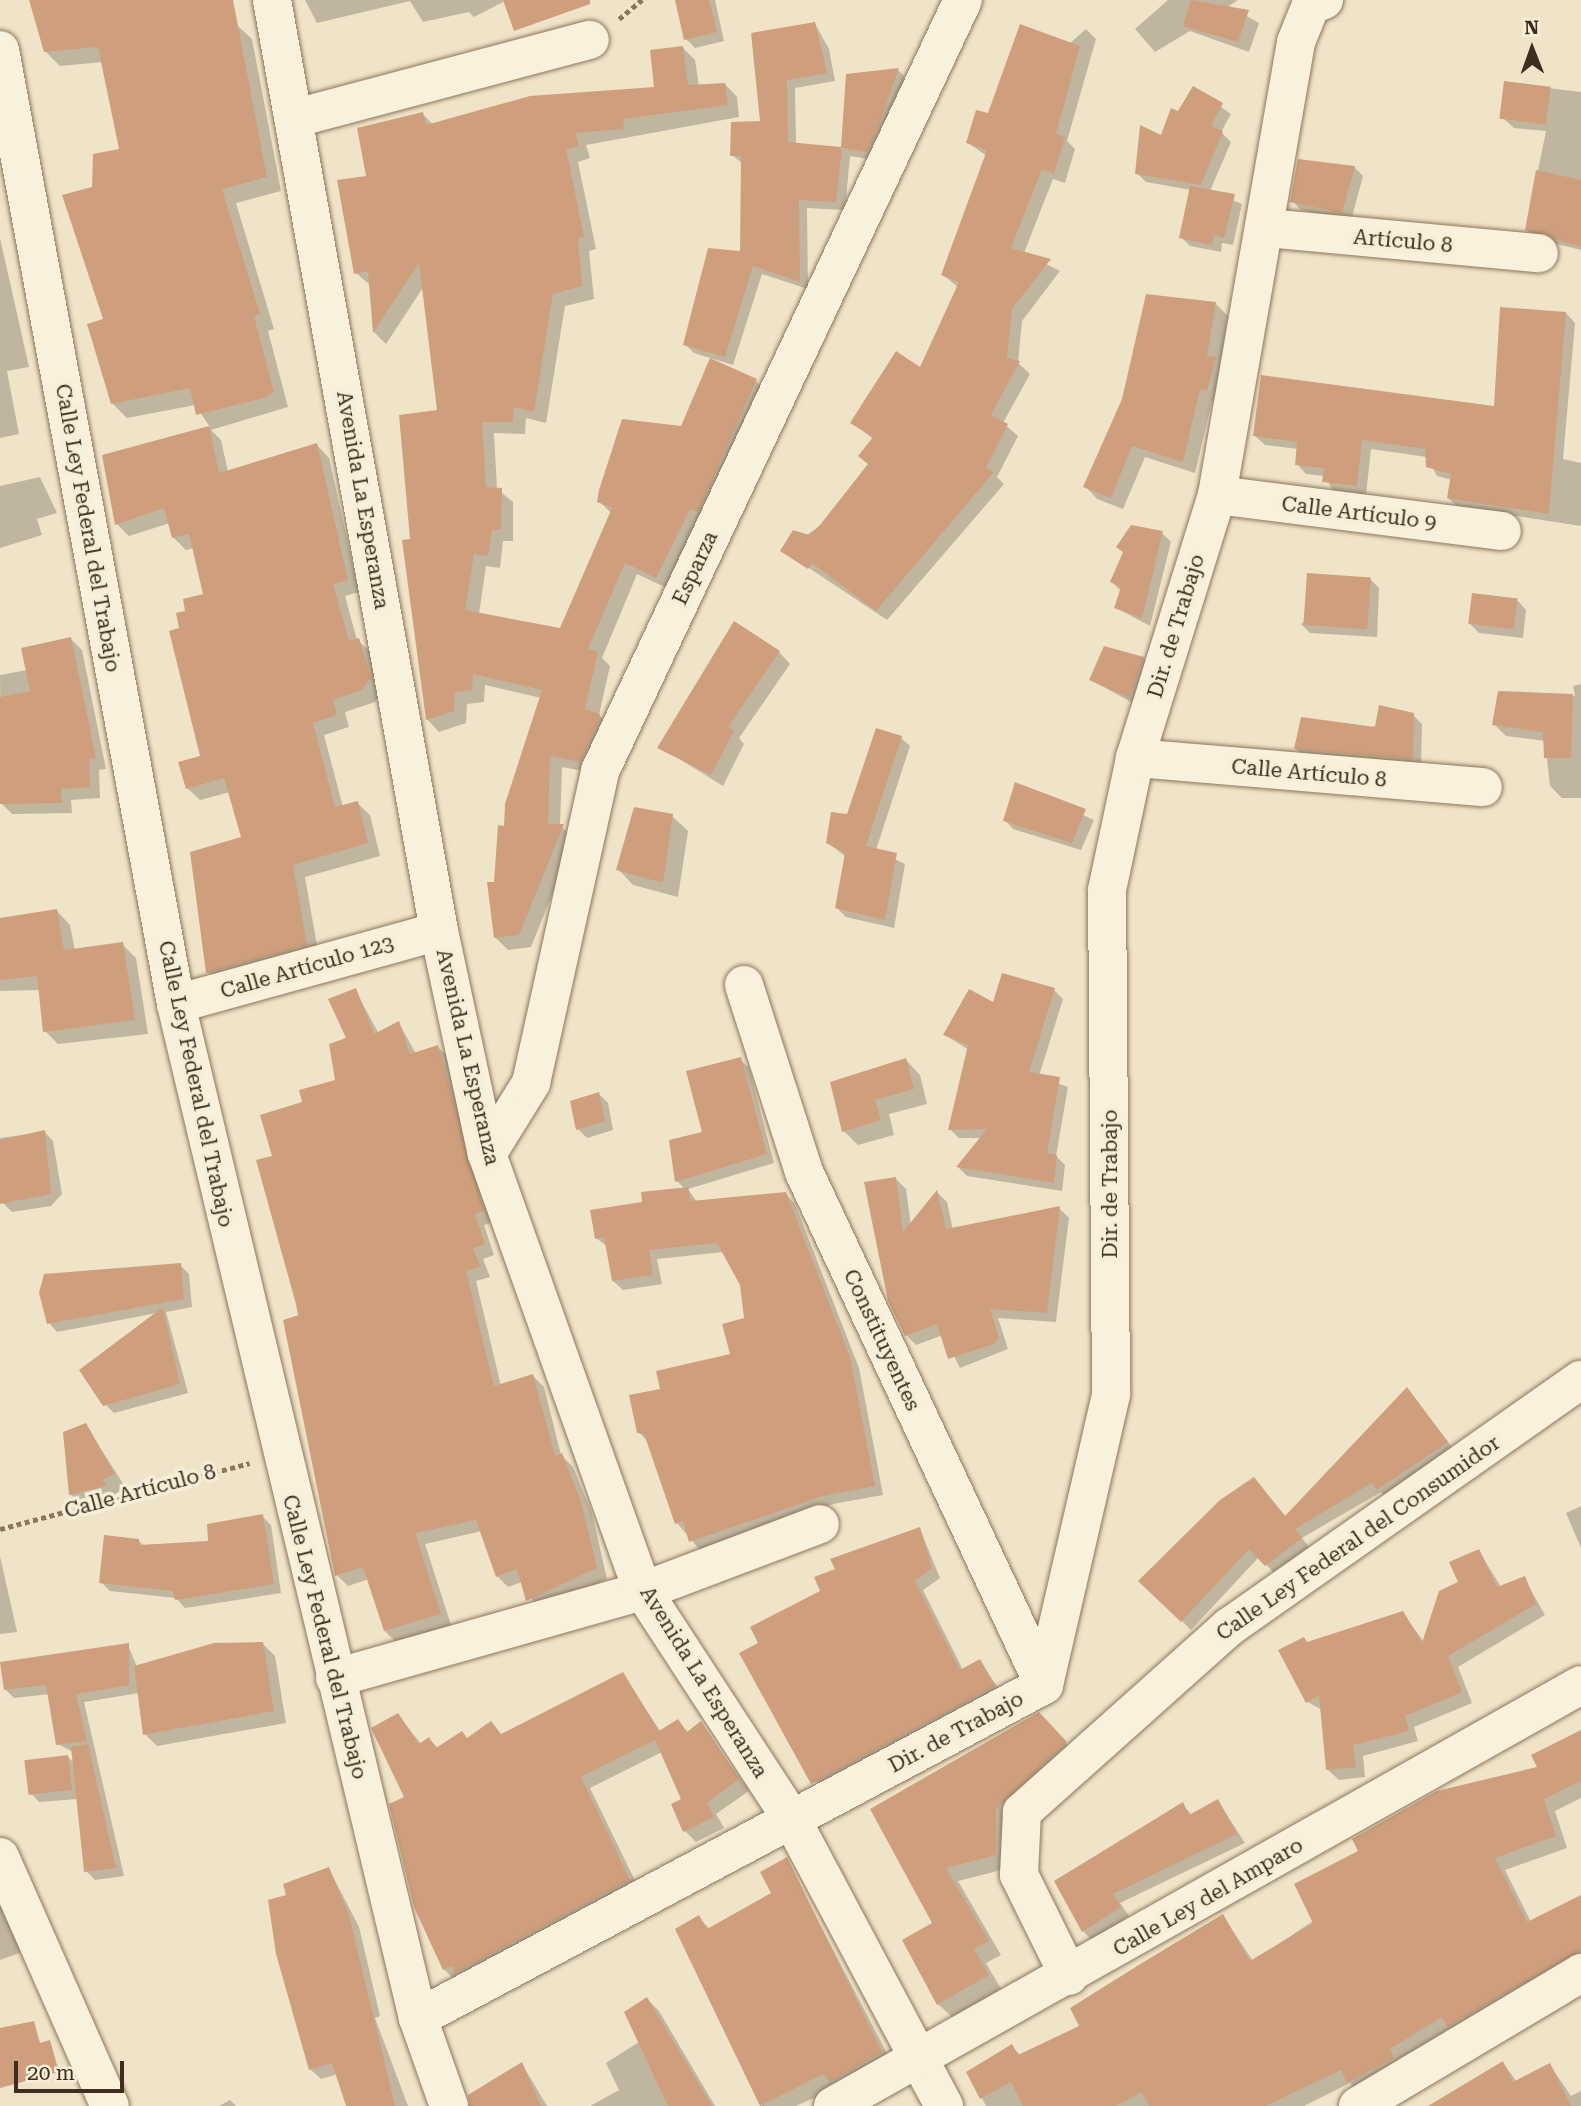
<!DOCTYPE html>
<meta charset="utf-8">
<style>
body{margin:0}
#map{position:relative;width:1581px;height:2106px;overflow:hidden;background:#f0e4c8;font-family:"Roboto Serif",serif}
div>[style]{position:absolute}
.shadow>*{inset:0;background:#0003}
.building>*{inset:0;background:#cf9f7d;transform-origin:0 0}
.path>*{height:4.5px;margin-top:-2.25px;transform-origin:0;background:repeating-linear-gradient(90deg,#8d765c 0 5px,transparent 0 8.5px)}
.roads{filter:drop-shadow(0 0 2px #8d765c) drop-shadow(0 0 2px #8d765c)}
.minor>*{height:38px;margin:-19px;padding:0 19px;transform-origin:19px;border-radius:19px;background:#faf1dc}
span{translate:-50% -50%;white-space:nowrap;text-align:center;line-height:1.15;-webkit-text-stroke:7px #f7eed8;paint-order:stroke}
.street-label{font-size:21px;color:#3d2e20}
.north{position:absolute;left:1497px;top:14px;width:70px;height:70px;-webkit-text-stroke:5px #f7eed8;paint-order:stroke;rotate:359deg;font-size:19px;font-weight:700;line-height:28px;text-align:center;color:#3d2e20}
.north::after{content:'';display:block;margin:auto;width:24px;height:32px;background:#3d2e20;clip-path:polygon(50% 0,100% 100%,50% 72%,0 100%)}
.scale{position:absolute;left:14px;top:2061px;width:110px;height:32px;box-sizing:border-box;border:4px solid #3d2e20;border-top:0;padding-left:9px;font-size:21px;line-height:24px;white-space:nowrap;color:#3d2e20;-webkit-text-stroke:5px #f7eed8;paint-order:stroke}
</style>
<div id="map">
<div class="shadow">
<i style="clip-path:polygon(31px 0,210px 0,252px 39px,281px 191px,236px 203px,274px 329px,268px 331px,288px 407px,211px 430px,221px 440px,228px 472px,317px 445px,329px 458px,359px 592px,345px 596px,357px 640px,371px 652px,383px 691px,375px 702px,345px 712px,349px 727px,324px 735px,343px 807px,357px 803px,370px 815px,380px 856px,305px 877px,319px 957px,221px 984px,208px 972px,243px 838px,230px 792px,200px 800px,187px 788px,202px 757px,181px 629px,205px 595px,194px 548px,186px 550px,173px 537px,170px 523px,129px 536px,117px 524px,104px 456px,210px 427px,195px 405px,127px 418px,112px 403px,94px 188px,121px 150px,103px 62px,60px 66px,45px 51px)"></i>
<i style="clip-path:polygon(305px 0,539px 0,505px 1px,474px 17px,469px 12px,423px 22px,410px 1px,317px 23px)"></i>
<i style="clip-path:polygon(676px 0,715px 0,724px 41px,695px 48px,686px 39px)"></i>
<i style="clip-path:polygon(1168px 0,1238px 0,1229px 6px,1259px 23px,1249px 52px,1190px 31px,1155px 52px,1135px 29px)"></i>
<i style="clip-path:polygon(815px 24px,829px 49px,835px 81px,795px 88px,796px 145px,843px 149px,848px 76px,898px 70px,907px 79px,876px 160px,850px 156px,845px 210px,807px 208px,808px 289px,762px 274px,733px 365px,694px 353px,685px 344px,742px 253px,743px 164px,732px 155px,762px 123px)"></i>
<i style="clip-path:polygon(1086px 29px,1096px 39px,1067px 141px,1075px 149px,1065px 183px,1053px 179px,1024px 253px,1060px 271px,1022px 321px,1018px 363px,1030px 374px,1003px 423px,1018px 436px,997px 477px,1004px 484px,887px 620px,782px 550px,821px 526px,869px 465px,860px 456px,873px 439px,852px 422px,921px 369px,958px 287px,943px 275px,987px 156px,968px 143px,989px 115px)"></i>
<i style="clip-path:polygon(683px 48px,695px 60px,699px 86px,725px 84px,737px 97px,739px 117px,586px 145px,590px 158px,578px 162px,596px 249px,589px 251px,594px 299px,565px 306px,546px 423px,526px 418px,525px 434px,494px 433px,497px 489px,513px 502px,513px 541px,503px 541px,500px 568px,486px 566px,479px 614px,561px 630px,611px 513px,599px 501px,682px 427px,756px 381px,769px 393px,669px 589px,637px 574px,602px 658px,610px 666px,599px 715px,612px 728px,593px 773px,562px 767px,560px 826px,575px 838px,531px 947px,508px 950px,495px 937px,496px 884px,541px 698px,485px 685px,484px 702px,467px 704px,466px 723px,439px 732px,427px 719px,412px 540px,439px 411px,424px 286px,386px 344px,374px 332px,370px 285px,356px 273px,368px 177px,423px 114px,433px 125px,656px 89px)"></i>
<i style="clip-path:polygon(1506px 83px,1581px 92px,1581px 250px,1536px 239px,1526px 229px,1546px 131px,1514px 128px,1504px 119px)"></i>
<i style="clip-path:polygon(1194px 88px,1231px 114px,1221px 132px,1231px 142px,1210px 191px,1242px 204px,1233px 245px,1222px 243px,1221px 252px,1190px 246px,1181px 237px,1191px 190px,1146px 182px,1137px 173px)"></i>
<i style="clip-path:polygon(1354px 167px,1363px 176px,1351px 221px,1301px 210px,1292px 201px)"></i>
<i style="clip-path:polygon(0 238px,29px 367px,7px 371px,19px 434px,0 438px)"></i>
<i style="clip-path:polygon(1216px 304px,1228px 316px,1220px 364px,1228px 372px,1220px 402px,1212px 401px,1195px 473px,1145px 457px,1123px 509px,1097px 499px,1085px 486px)"></i>
<i style="clip-path:polygon(1566px 313px,1575px 323px,1563px 459px,1581px 463px,1581px 526px,1458px 507px,1448px 498px,1452px 480px,1437px 476px,1427px 457px,1371px 449px,1366px 495px,1333px 491px,1325px 476px,1306px 474px,1297px 464px,1298px 449px,1265px 445px,1255px 436px,1496px 408px)"></i>
<i style="clip-path:polygon(40px 477px,57px 513px,37px 519px,42px 535px,0 548px,0 486px)"></i>
<i style="clip-path:polygon(1162px 533px,1171px 542px,1150px 626px,1116px 608px,1121px 591px,1112px 582px)"></i>
<i style="clip-path:polygon(1370px 579px,1379px 588px,1377px 637px,1310px 633px,1301px 624px)"></i>
<i style="clip-path:polygon(1518px 601px,1526px 610px,1523px 638px,1479px 633px,1470px 624px)"></i>
<i style="clip-path:polygon(71px 639px,82px 650px,106px 769px,99px 770px,100px 798px,71px 800px,72px 813px,12px 814px,1px 803px,0 675px,27px 670px)"></i>
<i style="clip-path:polygon(779px 652px,790px 664px,739px 738px,744px 744px,723px 786px,660px 747px)"></i>
<i style="clip-path:polygon(1143px 658px,1152px 667px,1138px 706px,1091px 680px)"></i>
<i style="clip-path:polygon(1581px 684px,1581px 798px,1562px 798px,1550px 786px,1545px 741px,1506px 736px,1494px 724px,1500px 692px,1575px 696px,1573px 686px)"></i>
<i style="clip-path:polygon(1413px 715px,1422px 724px,1421px 767px,1305px 757px,1296px 749px)"></i>
<i style="clip-path:polygon(901px 738px,910px 746px,876px 850px,905px 864px,894px 928px,846px 917px,837px 908px,846px 857px,828px 843px)"></i>
<i style="clip-path:polygon(1016px 784px,1094px 820px,1081px 850px,1013px 829px,1005px 820px)"></i>
<i style="clip-path:polygon(672px 816px,688px 831px,678px 897px,633px 885px,618px 869px)"></i>
<i style="clip-path:polygon(57px 911px,70px 925px,75px 951px,122px 944px,136px 958px,148px 1034px,58px 1044px,45px 1031px,40px 990px,0 991px,0 919px)"></i>
<i style="clip-path:polygon(355px 990px,379px 1034px,399px 1023px,416px 1054px,438px 1047px,449px 1058px,494px 1222px,484px 1225px,494px 1255px,483px 1259px,490px 1277px,476px 1281px,501px 1386px,533px 1376px,544px 1387px,561px 1455px,573px 1467px,592px 1513px,607px 1579px,539px 1611px,522px 1582px,508px 1587px,497px 1576px,482px 1531px,425px 1544px,451px 1625px,396px 1642px,385px 1631px,369px 1579px,348px 1586px,337px 1575px,274px 1158px,305px 1103px,337px 1081px)"></i>
<i style="clip-path:polygon(1054px 990px,1063px 999px,1039px 1076px,1068px 1087px,1056px 1156px,1065px 1165px,1062px 1191px,967px 1176px,958px 1167px,983px 1138px,959px 1138px,950px 1129px,969px 1050px,945px 1035px,994px 1004px)"></i>
<i style="clip-path:polygon(740px 1059px,749px 1068px,774px 1163px,688px 1189px,697px 1202px,786px 1194px,795px 1204px,859px 1368px,883px 1495px,833px 1504px,700px 1550px,677px 1523px,649px 1443px,639px 1432px,662px 1391px,732px 1355px,746px 1319px,741px 1284px,724px 1252px,657px 1259px,662px 1284px,623px 1290px,613px 1281px,608px 1247px,596px 1238px,644px 1203px,685px 1189px,677px 1181px)"></i>
<i style="clip-path:polygon(906px 1060px,920px 1075px,927px 1104px,889px 1114px,894px 1135px,858px 1145px,844px 1131px)"></i>
<i style="clip-path:polygon(599px 1094px,608px 1103px,613px 1130px,587px 1138px,578px 1129px)"></i>
<i style="clip-path:polygon(45px 1132px,53px 1141px,62px 1194px,51px 1206px,12px 1212px,3px 1203px,0 1138px)"></i>
<i style="clip-path:polygon(896px 1179px,906px 1189px,911px 1226px,938px 1193px,947px 1202px,953px 1230px,1059px 1208px,1069px 1218px,1056px 1322px,998px 1318px,1008px 1349px,960px 1368px,943px 1335px,916px 1345px,906px 1335px)"></i>
<i style="clip-path:polygon(180px 1265px,189px 1274px,192px 1307px,166px 1312px,188px 1393px,114px 1413px,105px 1404px,157px 1313px,57px 1332px,49px 1323px)"></i>
<i style="clip-path:polygon(1407px 1389px,1455px 1451px,1387px 1498px,1381px 1492px,1302px 1538px,1309px 1547px,1275px 1574px,1259px 1557px,1191px 1630px,1141px 1581px,1254px 1479px,1286px 1517px)"></i>
<i style="clip-path:polygon(86px 1426px,126px 1488px,115px 1494px,119px 1499px,83px 1507px,70px 1494px)"></i>
<i style="clip-path:polygon(1581px 1506px,1581px 1548px,1566px 1513px)"></i>
<i style="clip-path:polygon(262px 1516px,271px 1525px,281px 1593px,185px 1608px,176px 1598px,110px 1591px,101px 1582px,138px 1540px,144px 1546px,210px 1542px)"></i>
<i style="clip-path:polygon(920px 1529px,940px 1578px,923px 1590px,963px 1670px,980px 1661px,1003px 1695px,821px 1792px,760px 1643px,822px 1592px)"></i>
<i style="clip-path:polygon(1479px 1551px,1501px 1587px,1524px 1578px,1545px 1615px,1458px 1667px,1472px 1703px,1414px 1727px,1418px 1741px,1363px 1756px,1365px 1777px,1339px 1780px,1328px 1770px,1322px 1710px,1308px 1702px,1308px 1643px,1403px 1613px,1424px 1642px)"></i>
<i style="clip-path:polygon(0 1556px,17px 1632px,0 1634px)"></i>
<i style="clip-path:polygon(263px 1644px,275px 1656px,286px 1723px,157px 1746px,145px 1734px,139px 1693px,84px 1702px,124px 1876px,95px 1880px,86px 1871px,78px 1799px,39px 1802px,31px 1793px,67px 1756px,75px 1764px,73px 1752px,58px 1744px,50px 1694px,14px 1698px,5px 1689px,128px 1645px,137px 1667px)"></i>
<i style="clip-path:polygon(622px 1674px,661px 1732px,677px 1721px,689px 1733px,701px 1723px,749px 1791px,716px 1814px,724px 1828px,696px 1842px,685px 1831px,683px 1800px,662px 1752px,590px 1788px,640px 1891px,455px 1980px,444px 1969px,407px 1798px,398px 1715px,421px 1744px,429px 1739px,438px 1748px,502px 1736px)"></i>
<i style="clip-path:polygon(1052px 1728px,1079px 1757px,1009px 1868px,958px 1881px,1001px 1955px,986px 1963px,1001px 1989px,952px 2017px,938px 2004px,934px 1924px,873px 1810px)"></i>
<i style="clip-path:polygon(1581px 1732px,1581px 1798px,1555px 1811px,1567px 1848px,1505px 1870px,1531px 1922px,1581px 1897px,1581px 1964px,1360px 2094px,1350px 2083px,1304px 2106px,986px 2106px,969px 2073px,1012px 2046px,1021px 2056px,1081px 2027px,1223px 1916px,1253px 1961px,1540px 1769px)"></i>
<i style="clip-path:polygon(1218px 1801px,1245px 1843px,1120px 1903px,1129px 1916px,1092px 1940px,1083px 1931px,1182px 1804px,1192px 1815px)"></i>
<i style="clip-path:polygon(786px 1859px,892px 2063px,796px 2106px,762px 2106px,677px 1929px,699px 1918px,710px 1929px,773px 1893px)"></i>
<i style="clip-path:polygon(329px 1869px,359px 1927px,380px 2016px,375px 2018px,408px 2106px,348px 2106px,338px 2074px,321px 2079px,310px 2069px,288px 1896px)"></i>
<i style="clip-path:polygon(0 1903px,22px 1952px,0 1960px)"></i>
<i style="clip-path:polygon(647px 1999px,659px 2011px,715px 2106px,590px 2106px,619px 2090px,606px 2063px,642px 2040px)"></i>
<i style="clip-path:polygon(1503px 2063px,1517px 2082px,1550px 2065px,1571px 2096px,1581px 2091px,1581px 2106px,1431px 2106px)"></i>
<i style="clip-path:polygon(522px 2064px,547px 2106px,469px 2106px,470px 2096px)"></i>
<i style="clip-path:polygon(230px 2100px,236px 2106px,219px 2106px)"></i>
</div>
<div class="building">
<i style="clip-path:polygon(29px 0,233px 0,267px 177px,222px 189px,260px 314px,254px 316px,274px 392px,264px 398px,196px 415px,190px 388px,111px 404px,87px 324px,103px 319px,62px 195px,92px 187px,93px 154px,119px 149px,98px 47px,44px 52px)"></i>
<i style="clip-path:polygon(503px 0,590px 0,590px 4px,514px 31px)"></i>
<i style="clip-path:polygon(675px 0,709px 0,717px 32px,684px 40px)"></i>
<i style="clip-path:polygon(1191px 0,1249px 10px,1238px 42px,1183px 26px)"></i>
<i style="clip-path:polygon(815px 22px,827px 73px,787px 80px,788px 142px,841px 147px,846px 74px,899px 68px,878px 128px,867px 152px,842px 148px,836px 202px,799px 200px,800px 282px,753px 266px,725px 357px,683px 345px,708px 248px,740px 251px,741px 156px,730px 156px,731px 122px,760px 121px,751px 33px)"></i>
<i style="clip-path:polygon(1020px 24px,1080px 46px,1056px 134px,1065px 137px,1054px 174px,1042px 169px,1011px 248px,1051px 259px,1012px 309px,1007px 358px,1020px 361px,991px 415px,1008px 424px,986px 468px,994px 472px,876px 611px,812px 563px,808px 569px,780px 551px,793px 530px,809px 535px,820px 525px,868px 464px,858px 456px,873px 437px,850px 423px,896px 351px,920px 367px,959px 282px,941px 275px,987px 150px,966px 143px,976px 110px,988px 113px)"></i>
<i style="clip-path:polygon(683px 46px,688px 85px,725px 83px,728px 105px,623px 119px,624px 129px,575px 133px,579px 146px,566px 149px,584px 237px,578px 239px,582px 286px,553px 294px,534px 412px,514px 407px,513px 422px,482px 422px,486px 487px,502px 488px,501px 529px,492px 530px,488px 556px,474px 554px,465px 610px,560px 628px,612px 508px,597px 502px,599px 490px,622px 419px,681px 426px,710px 358px,757px 379px,698px 512px,690px 509px,656px 578px,625px 563px,588px 649px,598px 652px,585px 709px,600px 714px,598px 723px,580px 762px,550px 756px,548px 824px,564px 824px,519px 935px,494px 938px,487px 882px,494px 882px,498px 825px,504px 826px,505px 804px,542px 690px,473px 674px,472px 690px,455px 692px,454px 711px,426px 720px,402px 540px,410px 539px,399px 415px,437px 410px,419px 263px,373px 333px,368px 271px,354px 274px,337px 180px,366px 176px,357px 128px,423px 112px,426px 125px,530px 96px,654px 87px,650px 50px)"></i>
<i style="left:1504px;top:81px;width:47px;height:38px;rotate:7deg"></i>
<i style="clip-path:polygon(1193px 86px,1223px 103px,1211px 126px,1223px 131px,1201px 185px,1135px 174px,1140px 125px,1161px 135px,1171px 108px,1178px 111px)"></i>
<i style="clip-path:polygon(1298px 159px,1355px 166px,1342px 213px,1290px 202px)"></i>
<i style="clip-path:polygon(1536px 170px,1581px 180px,1581px 247px,1525px 230px)"></i>
<i style="clip-path:polygon(1190px 186px,1235px 194px,1224px 238px,1214px 235px,1212px 245px,1179px 238px)"></i>
<i style="clip-path:polygon(1146px 294px,1216px 302px,1207px 356px,1216px 357px,1207px 391px,1200px 389px,1183px 462px,1132px 446px,1111px 498px,1083px 487px,1122px 399px)"></i>
<i style="clip-path:polygon(1500px 307px,1566px 312px,1549px 514px,1447px 498px,1451px 474px,1426px 467px,1425px 449px,1362px 440px,1357px 486px,1322px 482px,1324px 468px,1295px 465px,1297px 442px,1253px 436px,1261px 375px,1494px 406px)"></i>
<i style="clip-path:polygon(209px 426px,219px 473px,317px 443px,348px 580px,333px 584px,349px 641px,359px 638px,371px 677px,362px 690px,333px 700px,337px 715px,313px 723px,335px 807px,358px 801px,368px 843px,293px 865px,307px 945px,206px 973px,190px 852px,241px 837px,224px 778px,186px 789px,178px 762px,200px 756px,169px 631px,179px 628px,176px 613px,185px 611px,183px 599px,203px 594px,189px 534px,172px 538px,164px 508px,115px 525px,102px 455px)"></i>
<i style="clip-path:polygon(1131px 525px,1163px 531px,1142px 618px,1114px 608px,1121px 587px,1110px 582px,1123px 552px,1116px 547px)"></i>
<i style="left:1307px;top:573px;width:64px;height:52px;rotate:4deg"></i>
<i style="left:1472px;top:593px;width:46px;height:31px;rotate:7deg"></i>
<i style="clip-path:polygon(734px 621px,780px 651px,728px 727px,734px 731px,711px 775px,657px 748px)"></i>
<i style="clip-path:polygon(71px 637px,96px 758px,89px 759px,90px 787px,61px 789px,62px 803px,0 804px,0 697px,30px 691px,21px 648px)"></i>
<i style="clip-path:polygon(1104px 646px,1144px 657px,1129px 698px,1089px 680px)"></i>
<i style="clip-path:polygon(1498px 691px,1573px 694px,1571px 758px,1544px 758px,1543px 732px,1492px 725px)"></i>
<i style="clip-path:polygon(1379px 705px,1414px 713px,1413px 759px,1294px 749px,1301px 717px,1375px 727px)"></i>
<i style="clip-path:polygon(876px 728px,902px 736px,866px 846px,897px 853px,885px 920px,835px 908px,845px 853px,826px 843px,831px 812px,847px 814px)"></i>
<i style="clip-path:polygon(1015px 782px,1086px 809px,1072px 843px,1003px 821px)"></i>
<i style="clip-path:polygon(634px 807px,673px 814px,663px 883px,616px 870px)"></i>
<i style="clip-path:polygon(57px 909px,64px 950px,123px 942px,135px 1020px,43px 1032px,37px 976px,0 980px,0 918px)"></i>
<i style="clip-path:polygon(1002px 973px,1055px 988px,1029px 1072px,1060px 1077px,1047px 1153px,1057px 1155px,1054px 1183px,956px 1167px,987px 1129px,948px 1130px,968px 1045px,943px 1035px,969px 989px,993px 1002px)"></i>
<i style="clip-path:polygon(356px 988px,374px 1034px,399px 1021px,410px 1054px,438px 1045px,484px 1211px,475px 1214px,485px 1244px,473px 1248px,480px 1266px,466px 1271px,494px 1386px,533px 1374px,555px 1456px,562px 1453px,581px 1501px,597px 1568px,526px 1601px,517px 1569px,496px 1577px,476px 1520px,415px 1533px,441px 1614px,384px 1631px,363px 1567px,335px 1576px,283px 1320px,299px 1315px,256px 1160px,272px 1156px,260px 1115px,302px 1102px,299px 1090px,335px 1080px,329px 1044px,346px 1038px,328px 999px)"></i>
<i style="clip-path:polygon(741px 1057px,767px 1154px,675px 1182px,669px 1140px,702px 1132px,686px 1071px)"></i>
<i style="clip-path:polygon(906px 1058px,914px 1089px,875px 1100px,881px 1120px,842px 1132px,830px 1082px)"></i>
<i style="clip-path:polygon(599px 1092px,605px 1121px,576px 1130px,570px 1101px)"></i>
<i style="clip-path:polygon(45px 1130px,51px 1194px,0 1204px,0 1140px)"></i>
<i style="clip-path:polygon(896px 1177px,903px 1232px,937px 1190px,946px 1229px,1060px 1206px,1047px 1313px,990px 1309px,999px 1338px,994px 1344px,948px 1359px,937px 1324px,905px 1336px,888px 1301px,864px 1182px)"></i>
<i style="clip-path:polygon(688px 1187px,691px 1201px,786px 1192px,850px 1357px,875px 1486px,823px 1496px,689px 1542px,683px 1521px,675px 1524px,644px 1434px,637px 1433px,629px 1395px,660px 1389px,656px 1371px,730px 1354px,722px 1324px,744px 1318px,740px 1285px,717px 1243px,649px 1250px,653px 1275px,612px 1281px,604px 1237px,595px 1239px,590px 1210px,642px 1202px,641px 1192px)"></i>
<i style="clip-path:polygon(181px 1263px,184px 1299px,47px 1324px,39px 1293px,44px 1274px)"></i>
<i style="clip-path:polygon(163px 1307px,180px 1384px,103px 1406px,79px 1370px)"></i>
<i style="clip-path:polygon(1407px 1387px,1448px 1442px,1377px 1490px,1372px 1483px,1295px 1529px,1302px 1538px,1265px 1566px,1249px 1549px,1181px 1622px,1138px 1581px,1220px 1500px,1254px 1477px,1285px 1516px)"></i>
<i style="clip-path:polygon(86px 1423px,115px 1474px,103px 1480px,107px 1486px,69px 1495px,63px 1432px)"></i>
<i style="clip-path:polygon(263px 1514px,274px 1584px,175px 1600px,173px 1591px,99px 1583px,104px 1535px,139px 1539px,139px 1545px,208px 1541px,207px 1524px)"></i>
<i style="clip-path:polygon(920px 1527px,932px 1568px,915px 1581px,960px 1670px,980px 1659px,995px 1686px,811px 1784px,739px 1653px,758px 1643px,750px 1627px,820px 1591px,814px 1577px,835px 1569px,830px 1559px)"></i>
<i style="clip-path:polygon(1479px 1549px,1497px 1587px,1525px 1576px,1536px 1604px,1448px 1656px,1462px 1692px,1405px 1716px,1409px 1731px,1353px 1745px,1356px 1767px,1326px 1770px,1319px 1695px,1306px 1703px,1278px 1650px,1304px 1637px,1307px 1642px,1403px 1611px,1422px 1643px,1439px 1591px,1458px 1582px,1449px 1562px)"></i>
<i style="clip-path:polygon(263px 1642px,274px 1711px,143px 1735px,134px 1666px,214px 1643px)"></i>
<i style="clip-path:polygon(129px 1643px,129px 1685px,76px 1694px,87px 1741px,56px 1745px,46px 1685px,4px 1690px,0 1662px)"></i>
<i style="clip-path:polygon(623px 1672px,659px 1731px,678px 1719px,687px 1732px,701px 1721px,739px 1779px,707px 1803px,714px 1817px,683px 1832px,671px 1804px,681px 1799px,655px 1740px,581px 1777px,630px 1880px,455px 1973px,452px 1966px,443px 1970px,414px 1907px,389px 1804px,404px 1797px,371px 1728px,398px 1713px,419px 1744px,429px 1737px,436px 1748px,462px 1731px,467px 1738px,491px 1721px,501px 1734px)"></i>
<i style="clip-path:polygon(1039px 1712px,1067px 1742px,996px 1809px,996px 1855px,946px 1868px,989px 1941px,974px 1949px,989px 1975px,937px 2005px,902px 1940px,932px 1923px,870px 1809px)"></i>
<i style="clip-path:polygon(1581px 1730px,1581px 1781px,1544px 1799px,1556px 1836px,1495px 1858px,1527px 1922px,1581px 1895px,1581px 1950px,1447px 2027px,1442px 2017px,1390px 2049px,1394px 2058px,1347px 2083px,1341px 2070px,1266px 2106px,1149px 2106px,1142px 2092px,1116px 2106px,1023px 2106px,1011px 2082px,980px 2099px,966px 2072px,1012px 2044px,1018px 2055px,1079px 2026px,1070px 2008px,1142px 1963px,1223px 1914px,1250px 1961px,1313px 1923px,1294px 1884px,1358px 1851px,1352px 1839px,1437px 1791px,1537px 1767px,1531px 1755px)"></i>
<i style="clip-path:polygon(88px 1744px,116px 1868px,84px 1872px,71px 1747px)"></i>
<i style="left:68px;top:1755px;width:35px;height:44px;rotate:83deg"></i>
<i style="clip-path:polygon(1218px 1799px,1237px 1834px,1113px 1894px,1121px 1907px,1082px 1932px,1054px 1881px,1183px 1802px,1189px 1815px)"></i>
<i style="clip-path:polygon(787px 1857px,882px 2052px,830px 2082px,823px 2074px,760px 2106px,675px 1929px,699px 1915px,707px 1929px,771px 1893px,760px 1872px)"></i>
<i style="clip-path:polygon(329px 1867px,349px 1915px,395px 2106px,346px 2106px,332px 2063px,309px 2070px,276px 1954px,268px 1900px,286px 1895px,283px 1884px)"></i>
<i style="clip-path:polygon(647px 1997px,712px 2106px,668px 2106px,624px 2012px)"></i>
<i style="clip-path:polygon(34px 2021px,40px 2043px,50px 2040px,59px 2072px,0 2088px,0 2028px)"></i>
<i style="clip-path:polygon(1503px 2061px,1513px 2082px,1550px 2063px,1571px 2106px,1428px 2106px)"></i>
<i style="clip-path:polygon(522px 2062px,541px 2106px,470px 2106px,468px 2095px)"></i>
</div>
<div class="path">
<i style="left:619px;top:19px;width:30px;rotate:-40deg"></i>
<i style="left:0;top:1529px;width:258px;rotate:-14.8deg"></i>
</div>
<div class="roads">
<div class="minor">
<i style="left:272px;top:0;width:946px;rotate:79.83deg"></i>
<i style="left:439px;top:931px;width:228px;rotate:77.9deg"></i>
<i style="left:487px;top:1154px;width:464px;rotate:70.4deg"></i>
<i style="left:643px;top:1591px;width:273px;rotate:56.9deg"></i>
<i style="left:792px;top:1820px;width:324px;rotate:62deg"></i>
<i style="left:0;top:50px;width:970px;rotate:79.55deg"></i>
<i style="left:176px;top:1004px;width:1042px;rotate:76.58deg"></i>
<i style="left:418px;top:2018px;width:93px;rotate:70.6deg"></i>
<i style="left:296px;top:118px;width:304px;rotate:-14.9deg"></i>
<i style="left:1267px;top:228px;width:273px;rotate:5.3deg"></i>
<i style="left:1217px;top:495px;width:287px;rotate:7.2deg"></i>
<i style="left:1135px;top:758px;width:349px;rotate:4.8deg"></i>
<i style="left:744px;top:985px;width:196px;rotate:72.2deg"></i>
<i style="left:804px;top:1172px;width:566px;rotate:64.93deg"></i>
<i style="left:176px;top:1004px;width:273px;rotate:-15.5deg"></i>
<i style="left:487px;top:1154px;width:84px;rotate:-58.2deg"></i>
<i style="left:531px;top:1083px;width:320px;rotate:-77.5deg"></i>
<i style="left:600px;top:771px;width:852px;rotate:-64.79deg"></i>
<i style="left:335px;top:1678px;width:320px;rotate:-15.8deg"></i>
<i style="left:643px;top:1591px;width:189px;rotate:-20.7deg"></i>
<i style="left:0;top:1857px;width:272px;rotate:66.2deg"></i>
<i style="left:1069px;top:1976px;width:113px;rotate:-116.3deg"></i>
<i style="left:1019px;top:1875px;width:63px;rotate:-87.3deg"></i>
<i style="left:1022px;top:1812px;width:278px;rotate:-41.8deg"></i>
<i style="left:1229px;top:1627px;width:430px;rotate:-35.1deg"></i>
<i style="left:418px;top:2018px;width:709px;rotate:-28.01deg"></i>
<i style="left:1044px;top:1685px;width:299px;rotate:-77deg"></i>
<i style="left:1111px;top:1394px;width:504px;rotate:-90.45deg"></i>
<i style="left:1107px;top:890px;width:135px;rotate:-78deg"></i>
<i style="left:1135px;top:758px;width:275px;rotate:-72.7deg"></i>
<i style="left:1217px;top:495px;width:460px;rotate:-80.1deg"></i>
<i style="left:1296px;top:42px;width:40px;rotate:-68deg"></i>
<i style="left:1311px;top:5px;width:14px;rotate:-21deg"></i>
<i style="left:833px;top:2106px;width:858px;rotate:-29.37deg"></i>
<i style="left:1358px;top:2106px;width:260px;rotate:-30.8deg"></i>
</div>
</div>
<div class="street-label">
<span style="left:1403px;top:241px;rotate:5deg">Artículo 8</span>
<span style="left:363px;top:500px;rotate:80deg">Avenida La Esperanza</span>
<span style="left:1359px;top:513px;rotate:7deg">Calle Artículo 9</span>
<span style="left:88px;top:528px;rotate:80deg">Calle Ley Federal del Trabajo</span>
<span style="left:695px;top:568px;rotate:-65deg">Esparza</span>
<span style="left:1176px;top:626px;rotate:-73deg">Dir. de Trabajo</span>
<span style="left:1309px;top:773px;rotate:5deg">Calle Artículo 8</span>
<span style="left:307px;top:967px;rotate:-16deg">Calle Artículo 123</span>
<span style="left:468px;top:1057px;rotate:77deg">Avenida La Esperanza</span>
<span style="left:196px;top:1084px;rotate:78deg">Calle Ley Federal del Trabajo</span>
<span style="left:1110px;top:1184px;rotate:-90deg">Dir. de Trabajo</span>
<span style="left:882px;top:1340px;rotate:65deg">Constituyentes</span>
<span style="left:140px;top:1491px;rotate:-15deg">Calle Artículo 8</span>
<span style="left:1358px;top:1538px;rotate:-35deg">Calle Ley Federal del Consumidor</span>
<span style="left:325px;top:1637px;rotate:76deg">Calle Ley Federal del Trabajo</span>
<span style="left:704px;top:1682px;rotate:58deg">Avenida La Esperanza</span>
<span style="left:956px;top:1732px;rotate:-28deg">Dir. de Trabajo</span>
<span style="left:1208px;top:1897px;rotate:-30deg">Calle Ley del Amparo</span>
</div>
<div class="north">N</div>
<div class="scale">20 m</div>
</div>
